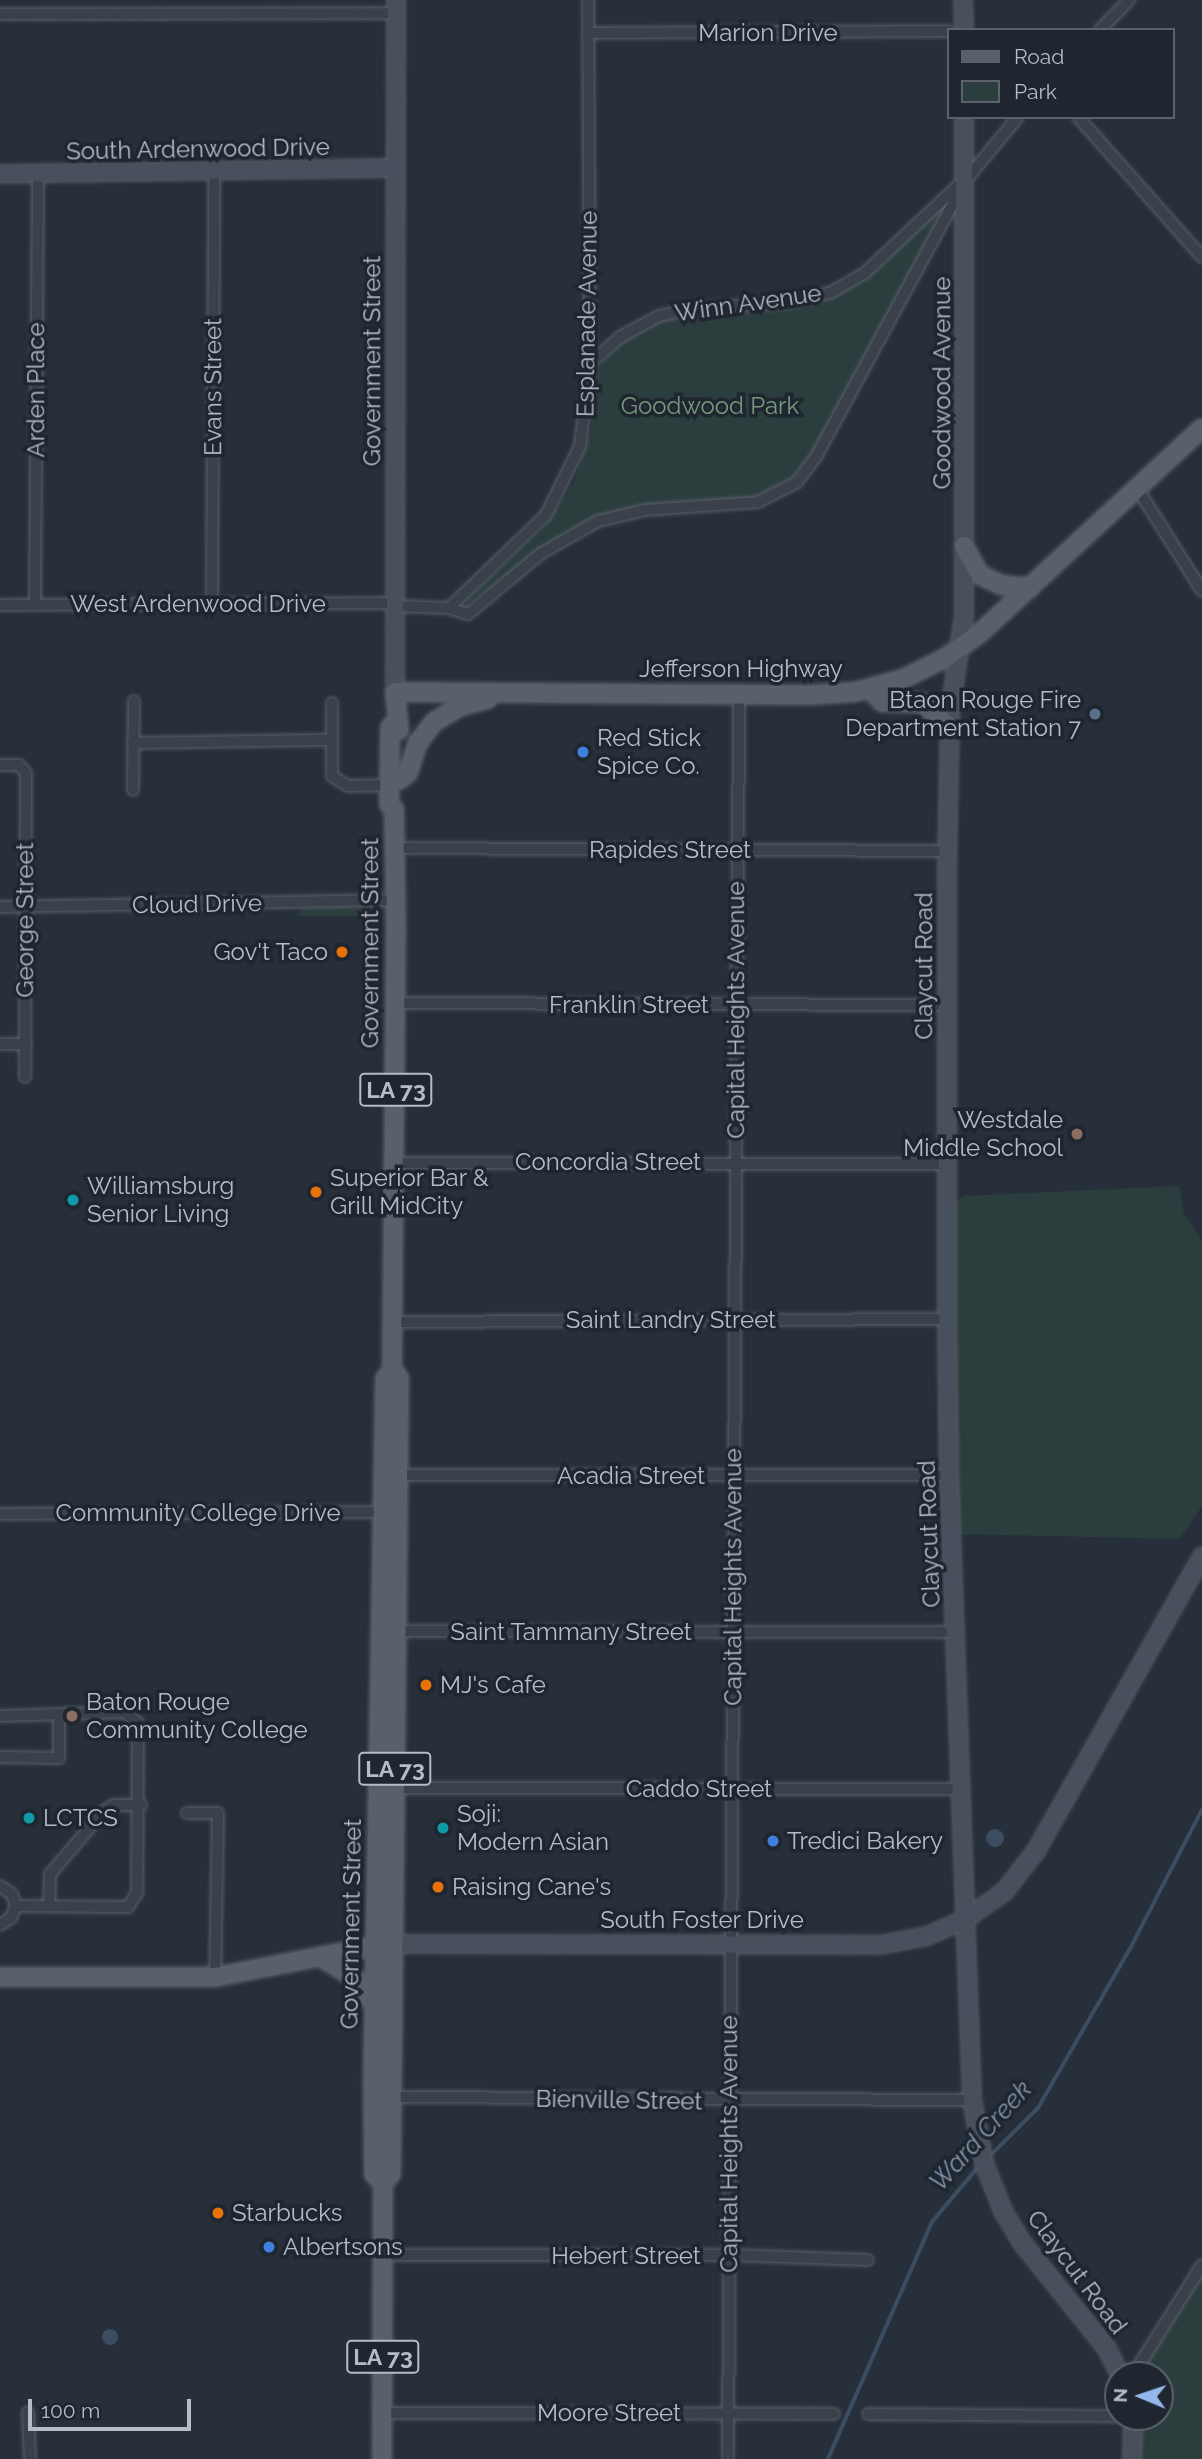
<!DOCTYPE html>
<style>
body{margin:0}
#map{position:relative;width:1202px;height:2459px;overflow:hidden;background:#262f3a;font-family:Raleway,sans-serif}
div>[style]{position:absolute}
.green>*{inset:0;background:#2b3d3d}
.water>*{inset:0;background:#3d4d61}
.round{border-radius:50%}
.stream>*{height:3.5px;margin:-1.75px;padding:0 1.75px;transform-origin:1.75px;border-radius:1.75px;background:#3d4d61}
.roads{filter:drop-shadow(0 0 2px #585f68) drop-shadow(0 0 2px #585f68)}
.street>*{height:10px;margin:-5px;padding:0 5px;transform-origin:5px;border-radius:5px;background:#3a414b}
.secondary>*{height:16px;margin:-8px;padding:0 8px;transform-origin:8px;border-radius:8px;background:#48505d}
.primary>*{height:18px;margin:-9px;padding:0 9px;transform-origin:9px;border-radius:9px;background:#58606a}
.dots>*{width:19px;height:19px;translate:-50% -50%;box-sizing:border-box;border:4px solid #1f262f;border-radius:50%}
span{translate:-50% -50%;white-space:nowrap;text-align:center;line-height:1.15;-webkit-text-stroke:7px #1f262f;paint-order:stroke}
.shield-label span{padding:2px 5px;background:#1f262f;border:2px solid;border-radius:5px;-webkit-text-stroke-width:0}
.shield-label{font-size:23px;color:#b5bcc6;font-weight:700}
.street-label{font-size:24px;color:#b5bcc6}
.park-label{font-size:24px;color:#76997e}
.poi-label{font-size:24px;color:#b5bcc6}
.right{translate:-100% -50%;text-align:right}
.left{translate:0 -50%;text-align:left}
.water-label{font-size:26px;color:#8093aa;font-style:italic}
.legend{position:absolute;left:947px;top:28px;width:228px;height:91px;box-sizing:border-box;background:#1f262f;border:2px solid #5b626b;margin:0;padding:9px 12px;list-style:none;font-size:21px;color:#b5bcc6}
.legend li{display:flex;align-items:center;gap:14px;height:35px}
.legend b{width:35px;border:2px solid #5b626b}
.north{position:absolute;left:1104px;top:2361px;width:70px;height:70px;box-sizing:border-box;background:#1f262f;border:2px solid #5b626b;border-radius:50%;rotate:272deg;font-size:19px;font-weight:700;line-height:28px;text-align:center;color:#b5bcc6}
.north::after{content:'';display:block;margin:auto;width:24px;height:32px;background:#94b8ec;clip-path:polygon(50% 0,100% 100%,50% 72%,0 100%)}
.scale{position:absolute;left:28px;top:2399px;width:163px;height:32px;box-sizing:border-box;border:4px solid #b5bcc6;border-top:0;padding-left:9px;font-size:21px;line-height:24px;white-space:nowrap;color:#b5bcc6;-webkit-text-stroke:5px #1f262f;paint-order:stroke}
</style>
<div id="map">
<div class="green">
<i style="clip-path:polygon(947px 206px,813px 452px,787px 483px,760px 497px,606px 514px,556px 538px,466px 605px,466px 600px,542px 530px,574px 482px,591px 430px,596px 372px,622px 340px,651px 323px,688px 313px,790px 307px,829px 298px,875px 272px,935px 209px)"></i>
<i style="clip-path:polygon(371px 907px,381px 917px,298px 916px,302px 908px)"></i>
<i style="clip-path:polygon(1179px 1186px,1184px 1214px,1202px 1240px,1202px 1506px,1179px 1539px,956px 1534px,954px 1202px,964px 1196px)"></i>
<i style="clip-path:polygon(1202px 2278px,1202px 2459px,1129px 2459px,1127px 2417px,1160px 2417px,1160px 2375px,1134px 2375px)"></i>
</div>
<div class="water">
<i class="round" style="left:986px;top:1829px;width:18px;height:18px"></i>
<i class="round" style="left:102px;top:2329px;width:16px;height:16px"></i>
</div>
<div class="stream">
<i style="left:989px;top:2157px;width:69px;rotate:-45deg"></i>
<i style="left:1038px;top:2108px;width:188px;rotate:-60deg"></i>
<i style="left:1132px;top:1945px;width:152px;rotate:-62.6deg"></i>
<i style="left:828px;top:2459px;width:259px;rotate:-66.3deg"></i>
<i style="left:932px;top:2222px;width:75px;rotate:-49.9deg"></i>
</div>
<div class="roads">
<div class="street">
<i style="left:0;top:14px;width:396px;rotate:-0.1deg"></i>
<i style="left:1100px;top:30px;width:42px;rotate:-46deg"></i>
<i style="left:588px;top:33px;width:360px;rotate:-0.3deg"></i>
<i style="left:1078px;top:117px;width:187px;rotate:48.5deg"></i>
<i style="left:590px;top:364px;width:40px;rotate:-42deg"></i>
<i style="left:620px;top:337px;width:44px;rotate:-28.3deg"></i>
<i style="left:659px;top:316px;width:32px;rotate:-13deg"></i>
<i style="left:690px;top:309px;width:95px;rotate:-3.6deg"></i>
<i style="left:785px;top:303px;width:48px;rotate:-13.2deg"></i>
<i style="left:832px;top:292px;width:39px;rotate:-30deg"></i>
<i style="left:866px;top:272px;width:132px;rotate:-43.2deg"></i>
<i style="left:1137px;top:488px;width:122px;rotate:57.7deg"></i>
<i style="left:212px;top:602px;width:431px;rotate:-89.7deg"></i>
<i style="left:0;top:605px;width:396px;rotate:-0.3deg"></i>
<i style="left:35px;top:605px;width:431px;rotate:-89.6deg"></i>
<i style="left:396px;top:606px;width:53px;rotate:2.2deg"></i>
<i style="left:449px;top:608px;width:134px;rotate:-43.8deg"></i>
<i style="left:546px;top:515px;width:77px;rotate:-63.8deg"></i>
<i style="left:580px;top:446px;width:83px;rotate:-83deg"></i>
<i style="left:590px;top:364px;width:364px;rotate:-90.3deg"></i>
<i style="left:449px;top:608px;width:20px;rotate:18deg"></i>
<i style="left:468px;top:614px;width:94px;rotate:-39.8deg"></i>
<i style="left:540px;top:554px;width:67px;rotate:-29.6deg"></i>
<i style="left:598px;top:521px;width:48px;rotate:-13.2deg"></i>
<i style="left:645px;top:510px;width:113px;rotate:-4deg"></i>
<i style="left:758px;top:502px;width:44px;rotate:-27.1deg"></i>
<i style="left:797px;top:482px;width:34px;rotate:-53deg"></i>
<i style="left:817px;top:455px;width:311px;rotate:-61.6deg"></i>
<i style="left:965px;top:181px;width:83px;rotate:-50.4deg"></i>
<i style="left:332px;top:703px;width:73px;rotate:90deg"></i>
<i style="left:332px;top:776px;width:19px;rotate:32deg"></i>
<i style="left:348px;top:786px;width:41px;rotate:-1.4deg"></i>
<i style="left:133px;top:743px;width:199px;rotate:-0.9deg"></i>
<i style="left:0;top:765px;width:19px"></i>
<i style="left:19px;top:765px;width:11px;rotate:49deg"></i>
<i style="left:26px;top:773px;width:304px;rotate:90.2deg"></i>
<i style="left:133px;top:790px;width:89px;rotate:-89.4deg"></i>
<i style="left:394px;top:848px;width:553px;rotate:0.31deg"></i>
<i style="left:0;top:907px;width:393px;rotate:-1deg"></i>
<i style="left:396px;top:1003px;width:550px;rotate:0.21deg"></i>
<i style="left:0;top:1044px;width:26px"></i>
<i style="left:396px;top:1163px;width:551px;rotate:0.1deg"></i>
<i style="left:394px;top:1322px;width:553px;rotate:-0.31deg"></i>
<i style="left:397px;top:1475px;width:552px"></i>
<i style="left:0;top:1514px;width:387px;rotate:-0.3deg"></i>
<i style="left:396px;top:1631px;width:560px;rotate:0.1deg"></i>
<i style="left:0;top:1716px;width:124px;rotate:-1.8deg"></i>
<i style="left:124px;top:1712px;width:18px;rotate:38deg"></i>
<i style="left:138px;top:1723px;width:170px;rotate:90.3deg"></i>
<i style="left:137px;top:1893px;width:17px;rotate:123deg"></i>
<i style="left:128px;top:1907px;width:112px;rotate:-179.5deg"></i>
<i style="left:0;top:1757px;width:59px;rotate:1deg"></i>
<i style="left:59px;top:1758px;width:44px;rotate:-90deg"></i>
<i style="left:394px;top:1788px;width:567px;rotate:0.1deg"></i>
<i style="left:187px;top:1813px;width:31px"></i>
<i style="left:218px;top:1813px;width:164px;rotate:91deg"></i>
<i style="left:0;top:1886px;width:14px;rotate:34deg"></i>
<i style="left:12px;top:1894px;width:13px;rotate:72deg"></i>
<i style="left:16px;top:1906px;width:13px;rotate:113deg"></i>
<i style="left:11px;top:1918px;width:13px;rotate:148deg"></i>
<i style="left:49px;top:1906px;width:32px;rotate:-88deg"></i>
<i style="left:50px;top:1874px;width:83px;rotate:-49.4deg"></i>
<i style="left:104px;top:1811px;width:12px;rotate:-31deg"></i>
<i style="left:114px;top:1805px;width:27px"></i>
<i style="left:392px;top:2097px;width:580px;rotate:0.3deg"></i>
<i style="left:384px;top:2255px;width:345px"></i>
<i style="left:729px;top:2255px;width:139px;rotate:2.1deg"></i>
<i style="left:1133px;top:2375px;width:130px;rotate:-57.9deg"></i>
<i style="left:28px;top:2412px;width:47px;rotate:87.6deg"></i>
<i style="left:383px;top:2413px;width:451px;rotate:0.1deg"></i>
<i style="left:868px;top:2414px;width:250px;rotate:0.5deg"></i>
<i style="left:728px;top:2459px;width:1765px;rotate:-89.64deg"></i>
</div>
<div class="secondary">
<i style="left:963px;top:0;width:30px;rotate:88deg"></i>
<i style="left:964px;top:117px;width:498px;rotate:90deg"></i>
<i style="left:964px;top:615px;width:98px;rotate:98.2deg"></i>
<i style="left:950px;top:712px;width:151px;rotate:91.1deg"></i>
<i style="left:947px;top:863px;width:456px;rotate:90deg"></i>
<i style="left:947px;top:1319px;width:156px;rotate:89.3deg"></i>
<i style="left:949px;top:1475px;width:625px;rotate:87.89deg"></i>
<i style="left:972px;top:2100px;width:64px;rotate:79.2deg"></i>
<i style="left:984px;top:2163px;width:52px;rotate:68.4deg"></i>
<i style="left:1003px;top:2211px;width:39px;rotate:59deg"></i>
<i style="left:1023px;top:2244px;width:134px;rotate:51.3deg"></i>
<i style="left:1107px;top:2349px;width:29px;rotate:63deg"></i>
<i style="left:0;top:174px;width:396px;rotate:-0.9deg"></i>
<i style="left:395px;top:692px;width:692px;rotate:-89.92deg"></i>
<i style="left:393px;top:1944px;width:487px;rotate:0.1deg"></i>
<i style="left:880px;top:1945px;width:48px;rotate:-10.8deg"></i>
<i style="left:927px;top:1936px;width:40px;rotate:-23.4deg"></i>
<i style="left:964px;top:1920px;width:49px;rotate:-35deg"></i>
<i style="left:1004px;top:1892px;width:52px;rotate:-52deg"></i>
<i style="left:1036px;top:1851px;width:338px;rotate:-60.6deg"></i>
<i style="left:1132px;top:2459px;width:42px;rotate:-88.6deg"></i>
</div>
<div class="primary">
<i style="left:964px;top:546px;width:33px;rotate:61deg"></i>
<i style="left:980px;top:575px;width:23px;rotate:25deg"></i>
<i style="left:1001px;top:585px;width:29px;rotate:6deg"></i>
<i style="left:870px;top:689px;width:18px;rotate:47deg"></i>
<i style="left:882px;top:702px;width:41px;rotate:1.4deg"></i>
<i style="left:923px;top:703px;width:35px;rotate:43deg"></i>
<i style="left:399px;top:730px;width:38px;rotate:-96deg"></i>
<i style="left:395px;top:692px;width:415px;rotate:0.4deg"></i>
<i style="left:810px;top:695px;width:45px;rotate:-3.8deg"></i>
<i style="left:855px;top:692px;width:50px;rotate:-15.2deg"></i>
<i style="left:903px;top:679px;width:47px;rotate:-26.6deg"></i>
<i style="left:945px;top:658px;width:43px;rotate:-35.5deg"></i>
<i style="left:980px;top:633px;width:302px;rotate:-42.7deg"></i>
<i style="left:399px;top:780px;width:11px;rotate:-38deg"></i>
<i style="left:408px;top:773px;width:32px;rotate:-72deg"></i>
<i style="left:418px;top:743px;width:26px;rotate:-53deg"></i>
<i style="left:434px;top:722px;width:31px;rotate:-31deg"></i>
<i style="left:461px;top:706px;width:28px;rotate:-15deg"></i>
<i style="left:321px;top:1957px;width:40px;rotate:32deg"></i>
<i style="left:355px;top:1978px;width:35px;rotate:55deg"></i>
<i style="left:0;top:1977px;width:215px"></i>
<i style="left:215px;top:1977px;width:173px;rotate:-11deg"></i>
<i style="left:383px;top:2183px;width:12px;rotate:-48deg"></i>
<i style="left:391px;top:2174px;width:796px;rotate:-89.42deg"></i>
<i style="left:399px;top:1378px;width:12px;rotate:-125deg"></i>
<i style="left:392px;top:1368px;width:436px;rotate:-89.5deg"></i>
<i style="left:396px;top:932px;width:123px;rotate:-90.9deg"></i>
<i style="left:394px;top:809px;width:7px;rotate:-135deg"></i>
<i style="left:389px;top:804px;width:76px;rotate:-89.2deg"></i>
<i style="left:390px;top:728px;width:8px;rotate:-50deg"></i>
<i style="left:382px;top:2459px;width:276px;rotate:-89.8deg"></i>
<i style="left:383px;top:2183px;width:13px;rotate:-135deg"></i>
<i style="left:374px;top:2174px;width:91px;rotate:-90.6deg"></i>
<i style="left:373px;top:2083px;width:704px;rotate:-89.02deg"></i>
<i style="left:385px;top:1379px;width:11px;rotate:-49deg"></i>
</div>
</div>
<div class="dots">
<i style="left:1095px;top:714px;background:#5c6f8a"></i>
<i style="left:583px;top:752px;background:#3f7fe0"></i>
<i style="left:342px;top:952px;background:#e8710a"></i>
<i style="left:1077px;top:1134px;background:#8d6e63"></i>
<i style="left:316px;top:1192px;background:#e8710a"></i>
<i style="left:73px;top:1200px;background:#0f9aa8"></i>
<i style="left:426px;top:1685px;background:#e8710a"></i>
<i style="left:72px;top:1716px;background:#8d6e63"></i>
<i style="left:29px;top:1818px;background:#0f9aa8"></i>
<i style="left:443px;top:1828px;background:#0f9aa8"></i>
<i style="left:773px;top:1841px;background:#3f7fe0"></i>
<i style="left:438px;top:1887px;background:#e8710a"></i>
<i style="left:218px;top:2213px;background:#e8710a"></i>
<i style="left:269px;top:2247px;background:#3f7fe0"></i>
</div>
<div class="shield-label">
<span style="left:396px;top:1090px">LA 73</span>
<span style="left:395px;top:1769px">LA 73</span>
<span style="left:383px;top:2357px">LA 73</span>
</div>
<div class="street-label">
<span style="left:768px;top:33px">Marion Drive</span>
<span style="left:198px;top:149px;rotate:-1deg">South Ardenwood Drive</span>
<span style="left:748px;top:303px;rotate:-8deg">Winn Avenue</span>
<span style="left:587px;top:314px;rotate:-89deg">Esplanade Avenue</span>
<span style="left:372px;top:361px;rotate:-90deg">Government Street</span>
<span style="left:942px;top:383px;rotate:-90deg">Goodwood Avenue</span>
<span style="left:213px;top:387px;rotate:-90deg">Evans Street</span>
<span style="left:36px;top:390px;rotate:-90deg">Arden Place</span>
<span style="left:198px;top:604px">West Ardenwood Drive</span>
<span style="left:741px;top:669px">Jefferson Highway</span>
<span style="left:670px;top:850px">Rapides Street</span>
<span style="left:197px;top:904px;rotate:-1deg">Cloud Drive</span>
<span style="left:25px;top:920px;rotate:-90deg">George Street</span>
<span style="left:370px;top:943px;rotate:-90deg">Government Street</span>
<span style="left:924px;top:966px;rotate:-90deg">Claycut Road</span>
<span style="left:629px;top:1005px">Franklin Street</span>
<span style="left:736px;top:1010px;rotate:-90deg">Capital Heights Avenue</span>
<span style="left:608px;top:1162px">Concordia Street</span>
<span style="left:671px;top:1320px">Saint Landry Street</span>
<span style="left:631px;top:1476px">Acadia Street</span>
<span style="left:198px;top:1513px">Community College Drive</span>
<span style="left:929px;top:1534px;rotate:-92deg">Claycut Road</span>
<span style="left:733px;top:1577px;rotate:-90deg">Capital Heights Avenue</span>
<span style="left:571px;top:1632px">Saint Tammany Street</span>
<span style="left:699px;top:1789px">Caddo Street</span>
<span style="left:702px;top:1920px">South Foster Drive</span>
<span style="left:351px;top:1924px;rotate:-89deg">Government Street</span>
<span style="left:619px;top:2100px;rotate:1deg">Bienville Street</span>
<span style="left:729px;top:2144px;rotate:-90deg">Capital Heights Avenue</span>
<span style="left:626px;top:2256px">Hebert Street</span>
<span style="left:1077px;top:2272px;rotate:53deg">Claycut Road</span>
<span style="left:609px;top:2413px">Moore Street</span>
</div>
<div class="park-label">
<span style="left:710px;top:406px">Goodwood Park</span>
</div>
<div class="poi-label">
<span class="right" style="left:1081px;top:714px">Btaon Rouge Fire<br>Department Station 7</span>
<span class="left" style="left:597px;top:752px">Red Stick<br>Spice Co.</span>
<span class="right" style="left:328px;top:952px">Gov't Taco</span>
<span class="right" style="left:1063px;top:1134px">Westdale<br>Middle School</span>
<span class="left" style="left:330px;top:1192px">Superior Bar &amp;<br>Grill MidCity</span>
<span class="left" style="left:87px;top:1200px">Williamsburg<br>Senior Living</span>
<span class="left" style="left:440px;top:1685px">MJ's Cafe</span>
<span class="left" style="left:86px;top:1716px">Baton Rouge<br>Community College</span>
<span class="left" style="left:457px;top:1828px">Soji:<br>Modern Asian</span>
<span class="left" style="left:43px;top:1818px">LCTCS</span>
<span class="left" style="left:787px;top:1841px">Tredici Bakery</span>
<span class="left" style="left:452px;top:1887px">Raising Cane's</span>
<span class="left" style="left:232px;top:2213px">Starbucks</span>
<span class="left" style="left:283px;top:2247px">Albertsons</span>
</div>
<div class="water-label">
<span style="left:981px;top:2136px;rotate:-48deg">Ward Creek</span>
</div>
<ul class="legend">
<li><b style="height:9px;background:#58606a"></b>Road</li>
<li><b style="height:19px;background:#2b3d3d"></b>Park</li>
</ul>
<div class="north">N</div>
<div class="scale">100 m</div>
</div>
